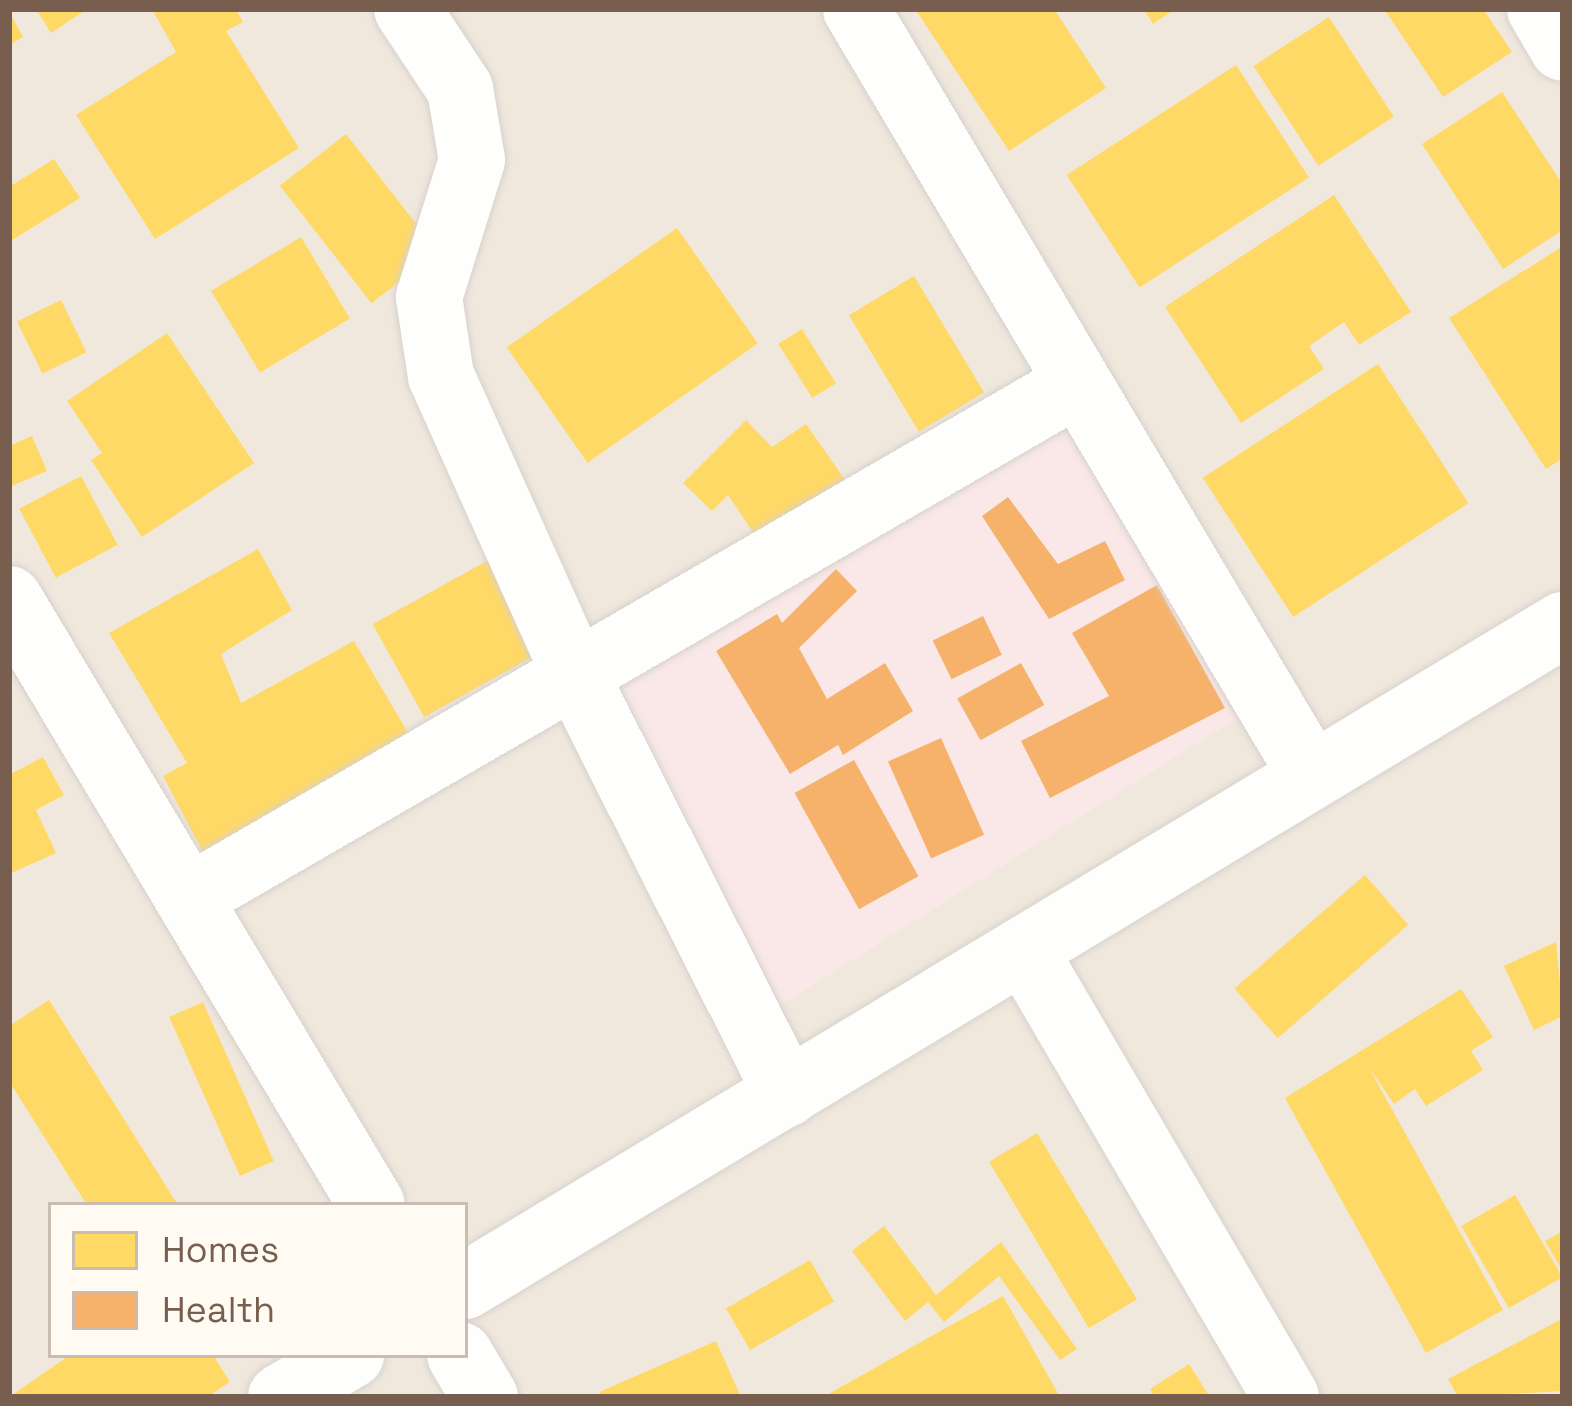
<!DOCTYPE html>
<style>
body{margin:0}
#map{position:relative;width:1572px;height:1406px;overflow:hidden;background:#f8f5ef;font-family:"Space Grotesk",sans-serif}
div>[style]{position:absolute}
.residential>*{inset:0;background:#f1e8dd}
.medical>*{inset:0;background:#f9e8e7}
.homes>*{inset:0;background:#ffd966;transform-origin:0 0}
.health>*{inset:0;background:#f6b26b;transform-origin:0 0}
.roads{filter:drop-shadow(0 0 3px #d8d2cd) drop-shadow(0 0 3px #d8d2cd)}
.street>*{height:66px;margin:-33px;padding:0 33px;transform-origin:33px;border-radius:33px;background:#fefefd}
span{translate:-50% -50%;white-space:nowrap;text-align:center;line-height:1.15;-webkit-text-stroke:12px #fffaf2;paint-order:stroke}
.frame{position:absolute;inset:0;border:12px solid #785e4e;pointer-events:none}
.legend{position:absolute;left:48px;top:1202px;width:420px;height:156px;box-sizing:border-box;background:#fffaf2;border:3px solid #c9bcb0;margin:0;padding:15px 21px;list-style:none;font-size:36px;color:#785e4e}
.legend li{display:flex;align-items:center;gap:24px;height:60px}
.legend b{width:60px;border:3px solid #c9bcb0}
</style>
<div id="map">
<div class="residential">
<i style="clip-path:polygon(evenodd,9px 9px,1563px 9px,1563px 1397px,9px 1397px,9px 9px,51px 1205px,465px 1205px,465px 1355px,51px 1355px,51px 1205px)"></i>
</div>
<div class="medical">
<i style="clip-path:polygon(1069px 427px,1242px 715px,751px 1024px,579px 688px)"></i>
</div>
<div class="homes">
<i style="clip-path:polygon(36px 9px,87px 9px,51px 33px)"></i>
<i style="clip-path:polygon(152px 9px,236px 9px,243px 22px,226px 31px,299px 148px,155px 239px,76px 115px,176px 52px)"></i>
<i style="clip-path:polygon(915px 9px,1054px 9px,1106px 88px,1009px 151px)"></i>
<i style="clip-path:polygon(1144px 9px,1175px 9px,1153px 24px)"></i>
<i style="clip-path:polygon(1384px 9px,1483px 9px,1512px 52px,1443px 97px)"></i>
<i style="clip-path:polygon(9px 11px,23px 37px,9px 45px)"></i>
<i style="left:1329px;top:17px;width:119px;height:90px;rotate:57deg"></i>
<i style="left:1236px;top:65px;width:134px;height:202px;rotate:57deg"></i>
<i style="clip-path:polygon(1502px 92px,1563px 185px,1563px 230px,1503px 269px,1422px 144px)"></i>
<i style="left:346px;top:134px;width:149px;height:84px;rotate:52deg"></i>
<i style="clip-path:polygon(54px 159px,80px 198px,9px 242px,9px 187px)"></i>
<i style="clip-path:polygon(1334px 195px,1411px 312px,1359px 345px,1344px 322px,1309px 346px,1324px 369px,1241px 423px,1165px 307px)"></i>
<i style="left:677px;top:228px;width:141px;height:208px;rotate:55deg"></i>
<i style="left:301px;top:237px;width:95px;height:105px;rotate:59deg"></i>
<i style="clip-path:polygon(1563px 246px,1563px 458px,1546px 469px,1449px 318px)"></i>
<i style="left:914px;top:276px;width:136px;height:76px;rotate:59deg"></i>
<i style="left:61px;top:300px;width:58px;height:49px;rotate:64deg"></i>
<i style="left:802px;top:329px;width:64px;height:28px;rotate:58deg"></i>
<i style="clip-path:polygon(167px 333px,254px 463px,142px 537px,91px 460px,102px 453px,67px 401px)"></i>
<i style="left:1378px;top:364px;width:166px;height:209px;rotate:57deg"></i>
<i style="clip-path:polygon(746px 420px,772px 447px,806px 424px,850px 487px,763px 547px,728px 495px,712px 511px,683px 483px)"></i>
<i style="clip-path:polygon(32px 436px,47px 471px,9px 487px,9px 446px)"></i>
<i style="left:81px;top:476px;width:78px;height:70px;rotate:62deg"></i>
<i style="clip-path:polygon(258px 549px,292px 610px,221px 654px,241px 703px,354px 641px,414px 743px,207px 860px,163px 776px,187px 763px,109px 633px)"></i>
<i style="left:503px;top:552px;width:106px;height:149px;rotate:61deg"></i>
<i style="clip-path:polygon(43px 757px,64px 795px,36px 810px,56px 853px,9px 874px,9px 775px)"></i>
<i style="left:1365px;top:875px;width:66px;height:173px;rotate:49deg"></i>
<i style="clip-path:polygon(1556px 942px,1563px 1016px,1534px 1030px,1504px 966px)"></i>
<i style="clip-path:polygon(1461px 989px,1493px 1037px,1471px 1051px,1483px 1070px,1426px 1106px,1415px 1089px,1394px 1104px,1368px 1066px,1503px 1310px,1426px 1353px,1285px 1098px)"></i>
<i style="clip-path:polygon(49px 1000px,178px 1205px,87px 1205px,9px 1081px,9px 1026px)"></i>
<i style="left:203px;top:1002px;width:174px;height:37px;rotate:66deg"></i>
<i style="left:1037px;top:1133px;width:194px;height:56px;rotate:59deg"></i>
<i style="left:1515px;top:1195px;width:95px;height:62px;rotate:60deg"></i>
<i style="clip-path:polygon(884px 1226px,936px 1295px,1001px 1242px,1077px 1349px,1060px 1360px,999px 1276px,944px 1322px,928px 1302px,905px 1321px,852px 1251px)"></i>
<i style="clip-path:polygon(1563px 1231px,1563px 1272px,1545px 1241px)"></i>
<i style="left:810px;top:1260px;width:48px;height:97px;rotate:60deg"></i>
<i style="clip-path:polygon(1003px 1296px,1060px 1397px,823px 1397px)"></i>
<i style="clip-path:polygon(1560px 1320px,1563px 1391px,1458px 1397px,1448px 1379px)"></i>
<i style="clip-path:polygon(716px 1341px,741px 1397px,601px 1397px,599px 1392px)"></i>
<i style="clip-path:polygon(70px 1355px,213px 1355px,230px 1382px,207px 1397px,9px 1397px)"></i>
<i style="clip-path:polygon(1189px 1364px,1210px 1397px,1155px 1397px,1150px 1389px)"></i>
</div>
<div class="health">
<i style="clip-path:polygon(1008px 497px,1058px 564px,1105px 541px,1125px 580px,1049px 619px,982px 516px)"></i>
<i style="clip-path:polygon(836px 569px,857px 591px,799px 648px,827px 699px,885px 663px,913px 711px,843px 755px,838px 745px,790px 774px,716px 651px,777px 614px,782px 623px)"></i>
<i style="clip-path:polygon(1157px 585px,1225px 708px,1050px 798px,1021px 741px,1109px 696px,1072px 633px)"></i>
<i style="left:983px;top:616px;width:43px;height:56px;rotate:64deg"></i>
<i style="left:1021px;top:663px;width:48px;height:73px;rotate:61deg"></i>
<i style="left:941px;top:738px;width:106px;height:58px;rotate:66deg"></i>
<i style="left:854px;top:760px;width:133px;height:68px;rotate:61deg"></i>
</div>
<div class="roads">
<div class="street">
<i style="left:407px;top:9px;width:96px;rotate:56.5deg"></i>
<i style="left:460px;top:89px;width:72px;rotate:80.4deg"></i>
<i style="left:472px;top:160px;width:144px;rotate:107.4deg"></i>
<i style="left:429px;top:297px;width:80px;rotate:81.4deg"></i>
<i style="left:441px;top:376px;width:327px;rotate:65.8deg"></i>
<i style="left:575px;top:674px;width:470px;rotate:63.2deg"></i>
<i style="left:856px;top:9px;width:892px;rotate:59.27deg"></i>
<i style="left:1540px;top:9px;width:45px;rotate:59.5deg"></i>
<i style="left:9px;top:599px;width:706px;rotate:59.08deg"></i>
<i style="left:192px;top:896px;width:1024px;rotate:-30.07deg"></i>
<i style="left:1024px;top:950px;width:518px;rotate:59.62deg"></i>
<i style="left:465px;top:1286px;width:1282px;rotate:-31.05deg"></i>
<i style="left:460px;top:1355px;width:49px;rotate:59.2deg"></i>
<i style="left:281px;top:1397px;width:82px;rotate:-31deg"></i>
</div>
</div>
<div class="frame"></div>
<ul class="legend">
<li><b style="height:33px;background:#ffd966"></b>Homes</li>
<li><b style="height:33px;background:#f6b26b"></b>Health</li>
</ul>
</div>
